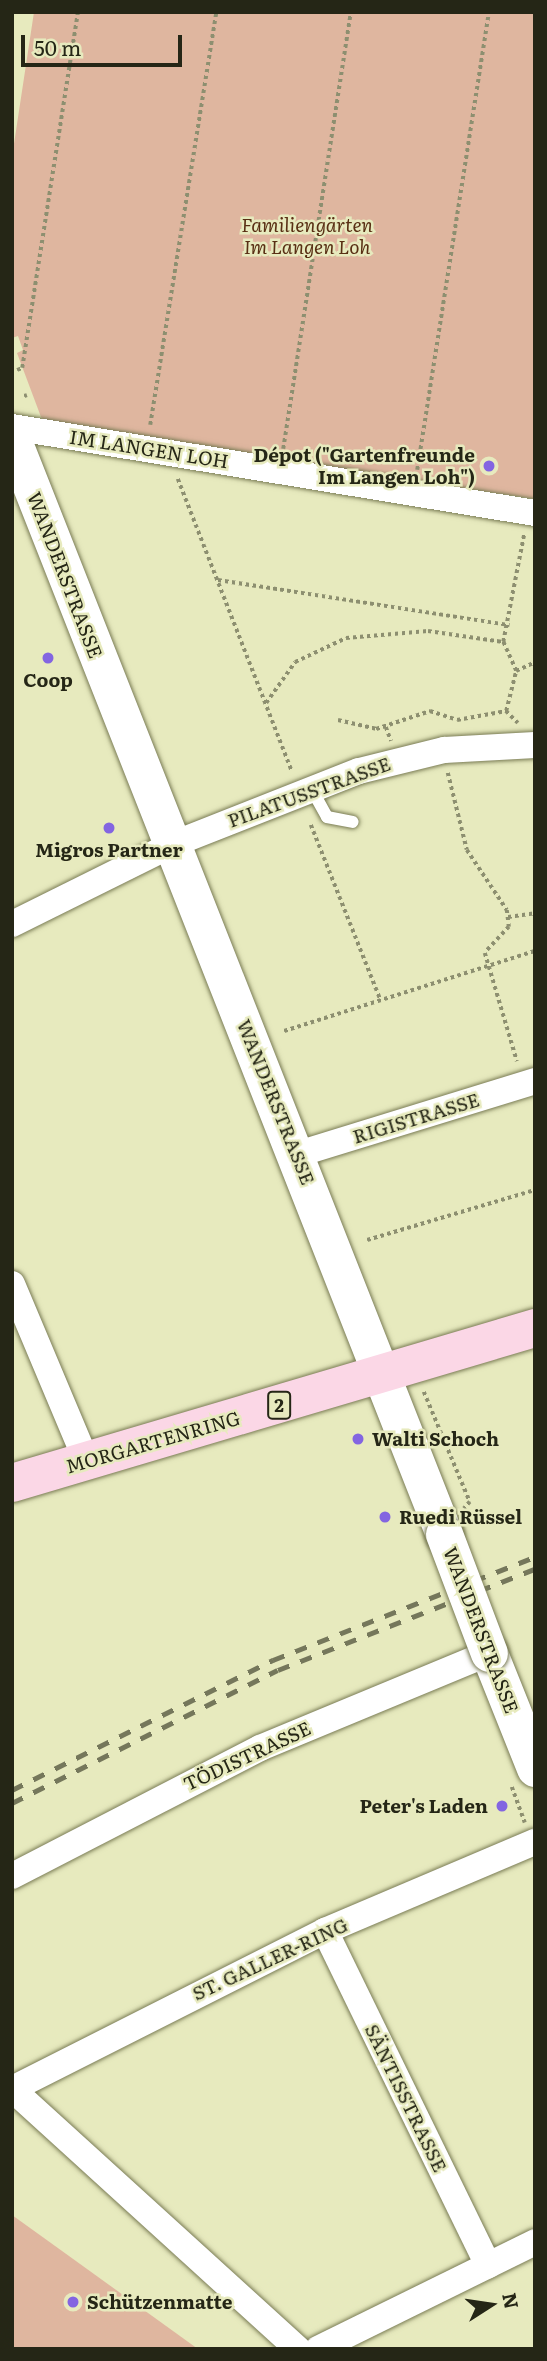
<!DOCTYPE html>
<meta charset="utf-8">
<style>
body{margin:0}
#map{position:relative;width:547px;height:2361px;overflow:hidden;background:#e7eabe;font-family:Literata,serif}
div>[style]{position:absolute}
.green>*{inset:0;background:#dfb69f}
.path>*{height:3.5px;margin-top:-1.75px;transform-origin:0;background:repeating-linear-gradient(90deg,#8d8f70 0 3.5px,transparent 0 7px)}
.roads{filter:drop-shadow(0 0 2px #7a7c55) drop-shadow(0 0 2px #7a7c55)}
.lane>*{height:12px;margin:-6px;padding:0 6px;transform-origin:6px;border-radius:6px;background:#fff}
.street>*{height:26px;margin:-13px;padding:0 13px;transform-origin:13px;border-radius:13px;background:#fff}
.secondary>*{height:37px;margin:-18.5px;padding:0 18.5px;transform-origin:18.5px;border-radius:18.5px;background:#fff}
.primary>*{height:38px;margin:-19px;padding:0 19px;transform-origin:19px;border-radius:19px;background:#fbd7e6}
.rail>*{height:5px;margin-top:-2.5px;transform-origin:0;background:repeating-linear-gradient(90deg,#75775b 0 12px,transparent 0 24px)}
.bridges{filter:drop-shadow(0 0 2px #7a7c55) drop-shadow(0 0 2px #7a7c55)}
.secondary-bridge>*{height:37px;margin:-18.5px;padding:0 18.5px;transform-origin:18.5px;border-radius:18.5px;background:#fff}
.dots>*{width:19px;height:19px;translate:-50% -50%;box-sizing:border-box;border:4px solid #e7eabe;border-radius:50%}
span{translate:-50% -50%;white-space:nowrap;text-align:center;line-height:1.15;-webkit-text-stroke:5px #e7eabe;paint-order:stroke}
.shield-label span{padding:2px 5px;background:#e7eabe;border:2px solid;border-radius:5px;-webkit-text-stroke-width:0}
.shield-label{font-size:18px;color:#252616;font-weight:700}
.park-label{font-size:19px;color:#592f14;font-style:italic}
.street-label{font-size:19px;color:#252616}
.poi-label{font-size:19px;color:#252616;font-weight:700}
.right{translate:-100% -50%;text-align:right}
.left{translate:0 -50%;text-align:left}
.frame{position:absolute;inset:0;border:14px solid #252616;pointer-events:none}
.north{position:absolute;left:456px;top:2270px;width:70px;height:70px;-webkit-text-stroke:5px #e7eabe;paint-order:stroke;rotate:78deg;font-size:19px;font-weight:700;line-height:28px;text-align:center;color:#252616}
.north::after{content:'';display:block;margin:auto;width:24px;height:32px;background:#252616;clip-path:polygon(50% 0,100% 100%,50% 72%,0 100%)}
.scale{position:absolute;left:21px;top:35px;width:161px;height:32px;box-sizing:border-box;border:4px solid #252616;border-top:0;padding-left:9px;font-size:21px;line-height:24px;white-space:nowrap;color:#252616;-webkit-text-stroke:5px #e7eabe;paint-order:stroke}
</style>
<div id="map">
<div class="green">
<i style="clip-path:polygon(34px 12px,535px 12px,535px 499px,49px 424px,41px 417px,17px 353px,23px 350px,18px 336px,12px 338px,12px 157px)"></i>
<i style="clip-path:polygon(12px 2215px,69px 2256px,198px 2349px,12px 2349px)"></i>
</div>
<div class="path">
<i style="left:17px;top:370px;width:5px;rotate:-22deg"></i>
<i style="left:22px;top:368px;width:360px;rotate:-81.1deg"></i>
<i style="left:24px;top:396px;width:3px;rotate:-18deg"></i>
<i style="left:150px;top:425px;width:418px;rotate:-80.9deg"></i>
<i style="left:283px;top:449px;width:442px;rotate:-81.2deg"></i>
<i style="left:417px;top:470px;width:464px;rotate:-81.1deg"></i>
<i style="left:178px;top:479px;width:314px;rotate:68.7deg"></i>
<i style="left:218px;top:580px;width:295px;rotate:8.8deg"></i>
<i style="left:516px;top:671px;width:32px;rotate:-114deg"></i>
<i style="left:503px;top:642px;width:110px;rotate:-79deg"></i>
<i style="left:266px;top:703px;width:50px;rotate:-54.7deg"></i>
<i style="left:295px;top:662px;width:56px;rotate:-25.2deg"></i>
<i style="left:346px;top:638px;width:82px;rotate:-4.9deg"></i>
<i style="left:428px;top:631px;width:76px;rotate:8.3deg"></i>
<i style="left:506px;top:711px;width:41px;rotate:-76deg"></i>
<i style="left:516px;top:671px;width:21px;rotate:-25deg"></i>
<i style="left:338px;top:720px;width:39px;rotate:13deg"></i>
<i style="left:376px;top:729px;width:57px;rotate:-18.4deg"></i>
<i style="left:430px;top:711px;width:28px;rotate:18deg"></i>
<i style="left:457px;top:720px;width:50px;rotate:-10.4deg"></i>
<i style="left:506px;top:711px;width:17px;rotate:45deg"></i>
<i style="left:386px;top:727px;width:15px;rotate:70deg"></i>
<i style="left:448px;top:773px;width:79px;rotate:76.1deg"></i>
<i style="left:467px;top:850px;width:72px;rotate:56.3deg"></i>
<i style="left:507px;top:910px;width:17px;rotate:83deg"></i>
<i style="left:509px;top:927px;width:35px;rotate:133deg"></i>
<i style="left:485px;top:953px;width:113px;rotate:73.5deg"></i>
<i style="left:311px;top:825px;width:186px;rotate:68.3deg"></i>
<i style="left:508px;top:917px;width:27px;rotate:-8deg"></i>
<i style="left:284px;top:1031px;width:263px;rotate:-17.7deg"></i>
<i style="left:367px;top:1240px;width:175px;rotate:-16.6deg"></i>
<i style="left:424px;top:1392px;width:119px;rotate:67.3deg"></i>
<i style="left:470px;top:1502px;width:9px;rotate:131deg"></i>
<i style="left:512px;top:1787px;width:38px;rotate:70deg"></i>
</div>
<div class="roads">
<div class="lane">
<i style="left:311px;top:788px;width:33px;rotate:61deg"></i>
<i style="left:327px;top:817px;width:26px;rotate:11deg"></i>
</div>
<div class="street">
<i style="left:12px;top:427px;width:530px;rotate:9.34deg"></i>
<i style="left:12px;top:924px;width:178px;rotate:-26.4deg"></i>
<i style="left:171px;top:845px;width:202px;rotate:-21.5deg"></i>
<i style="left:359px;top:771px;width:88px;rotate:-13.9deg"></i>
<i style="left:444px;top:750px;width:91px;rotate:-3.1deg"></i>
<i style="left:298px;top:1154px;width:248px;rotate:-17.1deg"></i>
<i style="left:12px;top:1284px;width:191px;rotate:67.2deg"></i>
<i style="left:12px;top:1876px;width:279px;rotate:-27.3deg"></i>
<i style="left:260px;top:1748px;width:248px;rotate:-22.5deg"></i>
<i style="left:325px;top:1931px;width:372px;rotate:64deg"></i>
<i style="left:12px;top:2089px;width:351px;rotate:-26.8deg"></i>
<i style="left:325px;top:1931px;width:228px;rotate:-23deg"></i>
<i style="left:12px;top:2089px;width:387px;rotate:42.3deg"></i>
<i style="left:318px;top:2349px;width:242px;rotate:-26.2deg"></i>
</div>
<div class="secondary">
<i style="left:12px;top:438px;width:1178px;rotate:68.49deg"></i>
<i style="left:489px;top:1653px;width:124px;rotate:68.2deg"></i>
</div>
<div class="primary">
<i style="left:12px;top:1483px;width:545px;rotate:-16.51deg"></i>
</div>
</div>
<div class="rail">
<i style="left:12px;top:1790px;width:292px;rotate:-26.5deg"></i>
<i style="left:273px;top:1660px;width:282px;rotate:-21.5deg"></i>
<i style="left:12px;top:1803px;width:297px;rotate:-26.6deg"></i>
<i style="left:278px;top:1670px;width:276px;rotate:-21.5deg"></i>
</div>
<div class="bridges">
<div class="secondary-bridge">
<i style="left:444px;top:1534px;width:127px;rotate:69.3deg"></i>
</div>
</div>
<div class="dots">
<i style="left:489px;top:466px;background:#8365e1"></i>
<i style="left:48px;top:658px;background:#8365e1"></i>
<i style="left:109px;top:828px;background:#8365e1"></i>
<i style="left:358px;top:1439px;background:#8365e1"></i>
<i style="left:385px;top:1517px;background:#8365e1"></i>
<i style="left:502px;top:1806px;background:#8365e1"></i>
<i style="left:73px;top:2302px;background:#8365e1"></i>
</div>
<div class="shield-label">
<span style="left:279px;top:1405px">2</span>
</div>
<div class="park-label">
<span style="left:307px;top:236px">Familiengärten<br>Im Langen Loh</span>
</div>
<div class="street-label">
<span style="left:149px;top:449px;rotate:9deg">IM LANGEN LOH</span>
<span style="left:65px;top:575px;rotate:69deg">WANDERSTRASSE</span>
<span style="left:309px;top:792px;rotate:-20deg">PILATUSSTRASSE</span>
<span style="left:276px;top:1102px;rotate:68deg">WANDERSTRASSE</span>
<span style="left:416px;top:1118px;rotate:-17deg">RIGISTRASSE</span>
<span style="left:153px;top:1442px;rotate:-16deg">MORGARTENRING</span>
<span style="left:481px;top:1630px;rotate:69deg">WANDERSTRASSE</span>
<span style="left:247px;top:1756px;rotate:-25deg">TÖDISTRASSE</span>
<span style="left:270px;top:1959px;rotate:-25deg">ST. GALLER-RING</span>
<span style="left:406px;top:2098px;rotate:64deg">SÄNTISSTRASSE</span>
</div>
<div class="poi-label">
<span class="right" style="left:475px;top:466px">Dépot ("Gartenfreunde<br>Im Langen Loh")</span>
<span style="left:48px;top:680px">Coop</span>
<span style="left:109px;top:850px">Migros Partner</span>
<span class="left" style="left:372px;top:1439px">Walti Schoch</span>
<span class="left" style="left:399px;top:1517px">Ruedi Rüssel</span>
<span class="right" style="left:488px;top:1806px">Peter's Laden</span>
<span class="left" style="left:87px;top:2302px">Schützenmatte</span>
</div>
<div class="frame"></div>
<div class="north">N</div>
<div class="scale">50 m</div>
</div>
